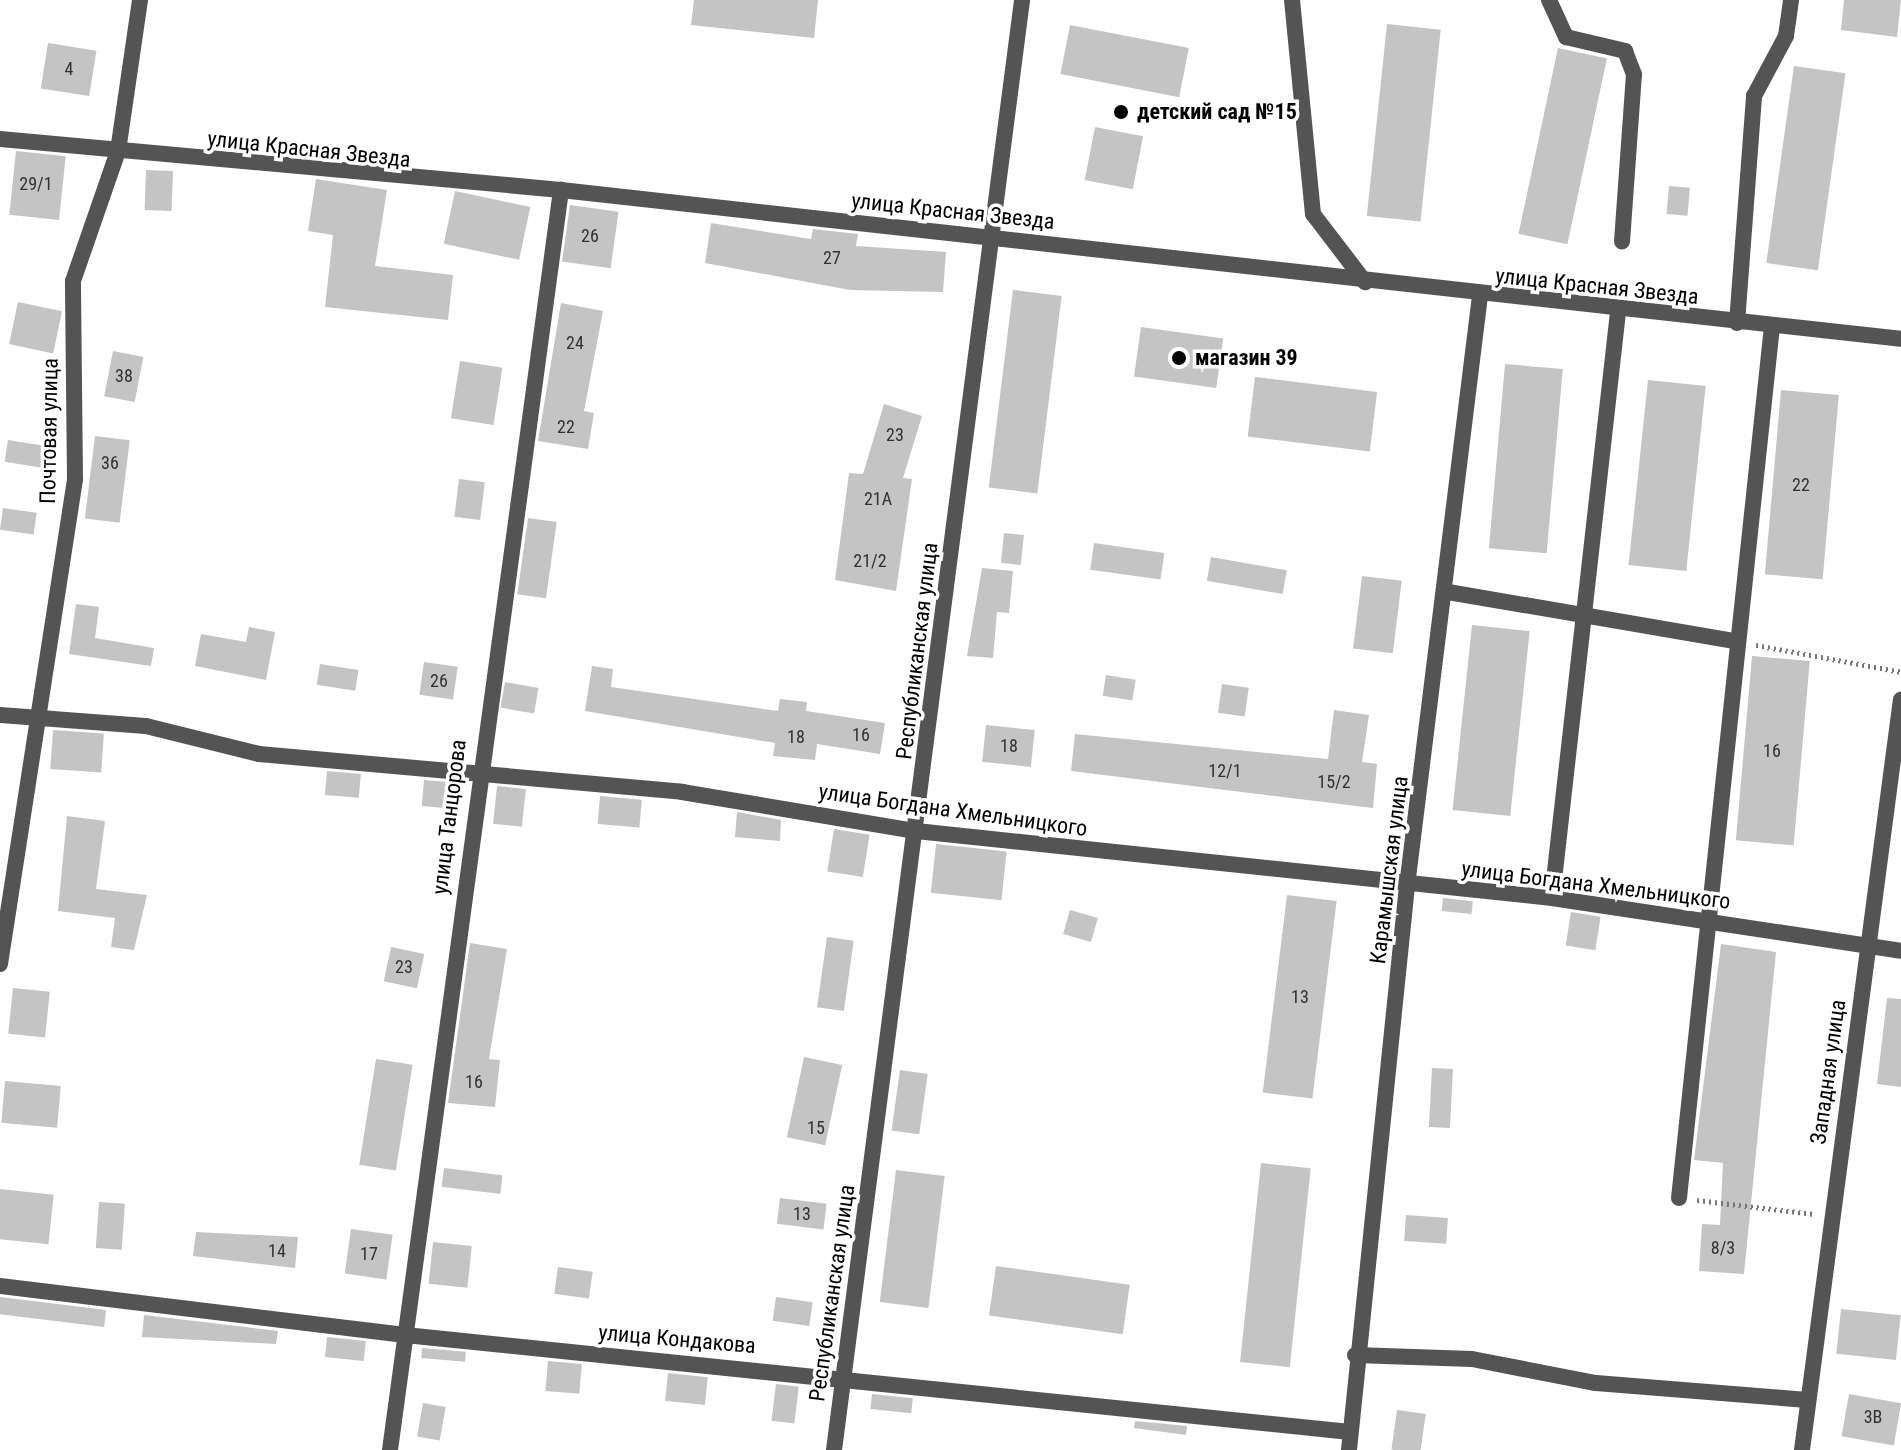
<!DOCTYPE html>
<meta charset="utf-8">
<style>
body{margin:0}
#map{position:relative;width:1901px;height:1450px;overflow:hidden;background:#fff;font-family:"Roboto Condensed",sans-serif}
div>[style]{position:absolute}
.building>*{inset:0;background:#c4c4c4;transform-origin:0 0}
.path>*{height:5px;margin-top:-2.5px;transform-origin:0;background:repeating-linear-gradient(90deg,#767676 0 2px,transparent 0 6px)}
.lane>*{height:16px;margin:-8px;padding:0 8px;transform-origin:8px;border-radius:8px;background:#545454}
.street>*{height:16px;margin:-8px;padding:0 8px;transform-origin:8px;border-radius:8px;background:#545454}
.dots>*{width:22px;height:22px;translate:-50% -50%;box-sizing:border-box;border:4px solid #fff;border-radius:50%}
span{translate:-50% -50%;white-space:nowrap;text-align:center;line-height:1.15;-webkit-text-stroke:7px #fff;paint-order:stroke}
.number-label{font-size:18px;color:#313131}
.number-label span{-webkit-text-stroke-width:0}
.poi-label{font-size:22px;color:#000;font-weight:700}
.left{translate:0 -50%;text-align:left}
.street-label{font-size:22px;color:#000}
</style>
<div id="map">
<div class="building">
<i style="clip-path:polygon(694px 0,818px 0,814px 38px,691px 25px)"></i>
<i style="clip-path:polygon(1844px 0,1901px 0,1897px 37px,1841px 30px)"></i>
<i style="left:1387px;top:24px;width:54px;height:193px;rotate:6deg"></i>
<i style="left:1070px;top:25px;width:121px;height:50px;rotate:11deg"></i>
<i style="left:48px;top:43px;width:49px;height:46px;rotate:9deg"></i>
<i style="left:1558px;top:48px;width:50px;height:190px;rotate:12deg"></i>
<i style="left:1794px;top:66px;width:52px;height:199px;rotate:8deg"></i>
<i style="left:1095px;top:127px;width:49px;height:54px;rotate:11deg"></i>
<i style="left:16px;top:151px;width:50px;height:64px;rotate:6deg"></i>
<i style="left:146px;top:170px;width:27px;height:40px;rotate:2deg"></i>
<i style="clip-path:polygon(316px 179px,387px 190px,375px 266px,453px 275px,448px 320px,325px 307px,333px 235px,308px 231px)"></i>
<i style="left:1669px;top:186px;width:21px;height:28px;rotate:5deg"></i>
<i style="left:455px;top:191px;width:77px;height:54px;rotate:12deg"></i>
<i style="left:570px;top:205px;width:49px;height:57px;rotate:8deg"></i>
<i style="clip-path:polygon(711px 223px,811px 239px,813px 229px,858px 234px,856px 246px,946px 252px,943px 292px,850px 290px,705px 263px)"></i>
<i style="left:1013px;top:290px;width:49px;height:199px;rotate:7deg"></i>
<i style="left:18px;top:302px;width:45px;height:43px;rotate:12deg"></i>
<i style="clip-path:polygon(561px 303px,603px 311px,584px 411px,594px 413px,588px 449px,538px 441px)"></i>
<i style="left:1141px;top:327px;width:83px;height:50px;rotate:8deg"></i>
<i style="left:113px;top:351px;width:31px;height:46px;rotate:11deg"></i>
<i style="left:460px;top:361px;width:43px;height:58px;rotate:9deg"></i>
<i style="left:1505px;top:364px;width:58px;height:185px;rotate:5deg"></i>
<i style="left:1255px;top:377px;width:123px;height:60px;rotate:7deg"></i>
<i style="left:1648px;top:380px;width:58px;height:186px;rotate:6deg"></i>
<i style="left:1781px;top:390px;width:58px;height:185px;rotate:5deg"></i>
<i style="clip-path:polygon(884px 404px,922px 416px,903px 478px,912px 479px,896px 591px,835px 580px,849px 473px,863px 474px)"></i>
<i style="left:95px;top:436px;width:35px;height:83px;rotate:7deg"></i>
<i style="left:8px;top:440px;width:38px;height:22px;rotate:9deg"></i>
<i style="left:459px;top:479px;width:26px;height:38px;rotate:7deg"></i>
<i style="left:3px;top:508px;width:34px;height:22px;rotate:8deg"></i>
<i style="left:528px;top:518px;width:29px;height:77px;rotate:8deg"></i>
<i style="left:1004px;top:533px;width:20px;height:30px;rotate:6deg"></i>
<i style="left:1094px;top:543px;width:71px;height:27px;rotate:8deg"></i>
<i style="left:1211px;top:557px;width:77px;height:24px;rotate:10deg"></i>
<i style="clip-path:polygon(982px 568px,1013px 571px,1009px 613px,997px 612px,993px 658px,967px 656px)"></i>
<i style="left:1362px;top:576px;width:40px;height:73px;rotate:7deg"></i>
<i style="clip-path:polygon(76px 604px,99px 607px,95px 638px,154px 648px,151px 666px,69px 654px)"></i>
<i style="left:1472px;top:625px;width:58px;height:186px;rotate:6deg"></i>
<i style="clip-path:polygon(249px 627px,275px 632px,266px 680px,195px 666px,201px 634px,246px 642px)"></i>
<i style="left:1752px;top:656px;width:58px;height:185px;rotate:5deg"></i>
<i style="left:424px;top:662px;width:34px;height:33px;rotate:8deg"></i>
<i style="left:320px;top:664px;width:39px;height:21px;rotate:9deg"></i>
<i style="clip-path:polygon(592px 666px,613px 669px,611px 687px,778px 711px,780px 699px,807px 702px,806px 711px,885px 723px,880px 754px,817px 744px,815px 760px,773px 756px,775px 743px,585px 711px)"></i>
<i style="left:1106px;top:675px;width:30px;height:21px;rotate:9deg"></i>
<i style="left:505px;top:682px;width:34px;height:26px;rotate:10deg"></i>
<i style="left:1222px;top:684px;width:27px;height:29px;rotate:8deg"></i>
<i style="clip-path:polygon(1334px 710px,1369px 715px,1362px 762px,1377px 764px,1373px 808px,1071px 771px,1075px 734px,1328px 759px)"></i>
<i style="left:986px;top:725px;width:49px;height:37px;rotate:6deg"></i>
<i style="left:53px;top:730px;width:51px;height:39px;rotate:4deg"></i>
<i style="left:327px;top:771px;width:34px;height:24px;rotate:5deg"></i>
<i style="left:424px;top:780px;width:23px;height:26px;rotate:5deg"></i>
<i style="left:497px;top:786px;width:29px;height:38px;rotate:6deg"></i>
<i style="left:600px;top:796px;width:42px;height:28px;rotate:5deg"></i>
<i style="clip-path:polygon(737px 812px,781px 820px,780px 841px,735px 837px)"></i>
<i style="clip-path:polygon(67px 816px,105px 821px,96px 889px,147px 895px,134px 950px,111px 947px,115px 918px,58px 911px)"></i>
<i style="left:834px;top:829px;width:36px;height:43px;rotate:9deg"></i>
<i style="left:936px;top:844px;width:71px;height:49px;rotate:6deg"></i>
<i style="left:1287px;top:895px;width:50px;height:199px;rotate:7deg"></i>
<i style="left:1443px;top:898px;width:30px;height:13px;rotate:6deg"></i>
<i style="left:1070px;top:910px;width:29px;height:25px;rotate:16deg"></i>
<i style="left:1571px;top:912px;width:30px;height:34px;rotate:9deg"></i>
<i style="left:827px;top:937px;width:27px;height:71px;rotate:8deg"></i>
<i style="clip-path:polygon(470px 943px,507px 949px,489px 1059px,500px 1060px,495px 1107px,448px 1103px)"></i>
<i style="clip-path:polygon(1721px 944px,1776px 952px,1744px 1274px,1699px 1271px,1702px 1224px,1720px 1225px,1723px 1163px,1694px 1160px)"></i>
<i style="left:391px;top:947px;width:34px;height:35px;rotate:12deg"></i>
<i style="left:13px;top:988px;width:37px;height:46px;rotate:6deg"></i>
<i style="clip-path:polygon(1887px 998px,1901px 999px,1901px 1087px,1877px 1084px)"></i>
<i style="left:804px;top:1057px;width:39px;height:82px;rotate:12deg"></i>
<i style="left:376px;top:1059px;width:37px;height:107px;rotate:9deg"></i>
<i style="left:1432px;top:1068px;width:21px;height:59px;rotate:3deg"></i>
<i style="left:900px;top:1070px;width:28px;height:61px;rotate:8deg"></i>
<i style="left:5px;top:1081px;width:56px;height:42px;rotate:5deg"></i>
<i style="left:1261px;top:1163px;width:50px;height:200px;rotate:6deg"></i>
<i style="left:444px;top:1168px;width:59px;height:19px;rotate:7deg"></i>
<i style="left:896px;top:1170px;width:49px;height:133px;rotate:7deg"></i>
<i style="left:0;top:1189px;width:54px;height:50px;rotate:6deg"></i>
<i style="left:780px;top:1198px;width:47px;height:26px;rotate:7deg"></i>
<i style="left:99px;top:1202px;width:26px;height:46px;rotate:4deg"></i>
<i style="left:1406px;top:1215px;width:42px;height:26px;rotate:4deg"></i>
<i style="left:351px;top:1229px;width:42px;height:45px;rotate:8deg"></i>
<i style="clip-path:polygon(196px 1232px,298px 1237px,295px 1268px,193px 1256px)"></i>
<i style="left:433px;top:1242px;width:39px;height:42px;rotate:6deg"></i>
<i style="left:996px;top:1266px;width:135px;height:50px;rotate:8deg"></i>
<i style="left:558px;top:1267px;width:35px;height:27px;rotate:8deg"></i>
<i style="left:0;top:1297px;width:107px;height:17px;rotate:7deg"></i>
<i style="left:776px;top:1297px;width:37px;height:24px;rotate:8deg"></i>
<i style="left:1841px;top:1309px;width:60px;height:45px;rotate:6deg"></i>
<i style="clip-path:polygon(144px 1315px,278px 1331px,276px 1344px,142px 1337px)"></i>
<i style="left:327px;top:1337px;width:39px;height:20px;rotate:6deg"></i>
<i style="left:422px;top:1348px;width:44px;height:10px;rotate:5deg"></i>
<i style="left:548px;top:1361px;width:34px;height:30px;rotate:5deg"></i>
<i style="left:668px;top:1373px;width:40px;height:28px;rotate:6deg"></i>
<i style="left:776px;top:1384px;width:23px;height:37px;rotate:7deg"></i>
<i style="left:872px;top:1394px;width:41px;height:15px;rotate:6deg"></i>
<i style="left:1849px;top:1394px;width:53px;height:43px;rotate:10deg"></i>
<i style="left:423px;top:1403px;width:23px;height:34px;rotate:10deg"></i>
<i style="left:1397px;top:1410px;width:29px;height:40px;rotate:8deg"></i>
<i style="clip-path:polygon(1135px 1421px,1187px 1426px,1186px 1435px,1134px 1428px)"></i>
</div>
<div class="path">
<i style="left:1756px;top:645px;width:147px;rotate:10.5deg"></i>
<i style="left:1697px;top:1200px;width:118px;rotate:6.8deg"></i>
</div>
<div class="lane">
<i style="left:1292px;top:0;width:215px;rotate:84.4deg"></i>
<i style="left:1313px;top:214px;width:86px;rotate:52.6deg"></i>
<i style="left:1549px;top:0;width:41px;rotate:65.3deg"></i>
<i style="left:1566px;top:37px;width:61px;rotate:13.3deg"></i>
<i style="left:1625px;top:51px;width:25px;rotate:69deg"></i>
<i style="left:1634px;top:74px;width:168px;rotate:94.1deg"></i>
<i style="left:1737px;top:323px;width:228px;rotate:-85.7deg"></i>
<i style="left:1754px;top:96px;width:68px;rotate:-61.9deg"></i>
<i style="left:1786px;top:36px;width:36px;rotate:-82deg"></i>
<i style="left:1448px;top:592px;width:291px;rotate:9.7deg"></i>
<i style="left:1552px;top:898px;width:590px;rotate:-83.57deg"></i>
<i style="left:1679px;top:1198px;width:877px;rotate:-83.91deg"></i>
<i style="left:1355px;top:1355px;width:117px;rotate:2deg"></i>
<i style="left:1472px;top:1359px;width:126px;rotate:11deg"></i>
<i style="left:1596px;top:1383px;width:212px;rotate:4.6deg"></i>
</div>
<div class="street">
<i style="left:0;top:139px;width:563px;rotate:5.19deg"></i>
<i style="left:561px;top:190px;width:1348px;rotate:6.34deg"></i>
<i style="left:0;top:715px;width:146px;rotate:4.3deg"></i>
<i style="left:146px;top:726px;width:116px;rotate:13.9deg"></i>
<i style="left:259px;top:754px;width:425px;rotate:5.1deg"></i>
<i style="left:682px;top:792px;width:237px;rotate:9.5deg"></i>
<i style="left:916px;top:831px;width:640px;rotate:6.01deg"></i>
<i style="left:1552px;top:898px;width:353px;rotate:8.6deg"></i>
<i style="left:0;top:964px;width:491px;rotate:-81.2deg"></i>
<i style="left:75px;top:479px;width:198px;rotate:-90.6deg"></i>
<i style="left:73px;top:281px;width:138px;rotate:-70.9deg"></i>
<i style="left:118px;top:151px;width:153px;rotate:-81.7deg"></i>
<i style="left:0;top:1286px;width:408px;rotate:6.9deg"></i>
<i style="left:405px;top:1335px;width:950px;rotate:5.86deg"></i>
<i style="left:390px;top:1450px;width:1272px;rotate:-82.27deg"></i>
<i style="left:834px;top:1450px;width:1462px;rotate:-82.61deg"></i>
<i style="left:1349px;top:1450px;width:567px;rotate:-84.13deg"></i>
<i style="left:1407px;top:886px;width:594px;rotate:-82.95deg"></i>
<i style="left:1802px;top:1450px;width:757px;rotate:-82.49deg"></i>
</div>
<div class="dots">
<i style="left:1121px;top:112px;background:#000"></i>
<i style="left:1179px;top:358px;background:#000"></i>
</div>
<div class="number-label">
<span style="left:69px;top:69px">4</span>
<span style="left:36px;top:184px">29/1</span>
<span style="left:590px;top:236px">26</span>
<span style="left:832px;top:258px">27</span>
<span style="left:575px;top:343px">24</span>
<span style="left:124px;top:376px">38</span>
<span style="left:566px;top:427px">22</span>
<span style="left:895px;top:435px">23</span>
<span style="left:110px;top:463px">36</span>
<span style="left:1801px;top:485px">22</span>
<span style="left:878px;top:499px">21А</span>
<span style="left:870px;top:561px">21/2</span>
<span style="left:439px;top:681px">26</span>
<span style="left:861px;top:735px">16</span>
<span style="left:796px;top:737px">18</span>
<span style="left:1009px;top:746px">18</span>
<span style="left:1772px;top:751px">16</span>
<span style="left:1225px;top:771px">12/1</span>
<span style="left:1334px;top:782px">15/2</span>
<span style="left:404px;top:967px">23</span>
<span style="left:1300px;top:997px">13</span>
<span style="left:474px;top:1082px">16</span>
<span style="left:816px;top:1128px">15</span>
<span style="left:802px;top:1214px">13</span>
<span style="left:1723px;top:1248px">8/3</span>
<span style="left:277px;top:1251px">14</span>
<span style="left:369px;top:1254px">17</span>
<span style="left:1873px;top:1417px">3В</span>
</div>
<div class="poi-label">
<span class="left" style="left:1137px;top:112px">детский сад №15</span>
<span class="left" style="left:1195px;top:358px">магазин 39</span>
</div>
<div class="street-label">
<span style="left:309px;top:149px;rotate:6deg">улица Красная Звезда</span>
<span style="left:953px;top:211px;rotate:6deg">улица Красная Звезда</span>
<span style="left:1597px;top:286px;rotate:6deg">улица Красная Звезда</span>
<span style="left:49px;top:431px;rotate:-89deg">Почтовая улица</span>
<span style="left:917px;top:651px;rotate:-83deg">Республиканская улица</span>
<span style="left:953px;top:810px;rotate:8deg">улица Богдана Хмельницкого</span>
<span style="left:449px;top:817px;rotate:-83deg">улица Танцорова</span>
<span style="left:1389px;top:870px;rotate:-83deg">Карамышская улица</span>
<span style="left:1596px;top:885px;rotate:7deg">улица Богдана Хмельницкого</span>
<span style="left:1828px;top:1072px;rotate:-82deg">Западная улица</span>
<span style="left:832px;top:1293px;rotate:-82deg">Республиканская улица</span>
<span style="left:677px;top:1339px;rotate:5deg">улица Кондакова</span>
</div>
</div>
